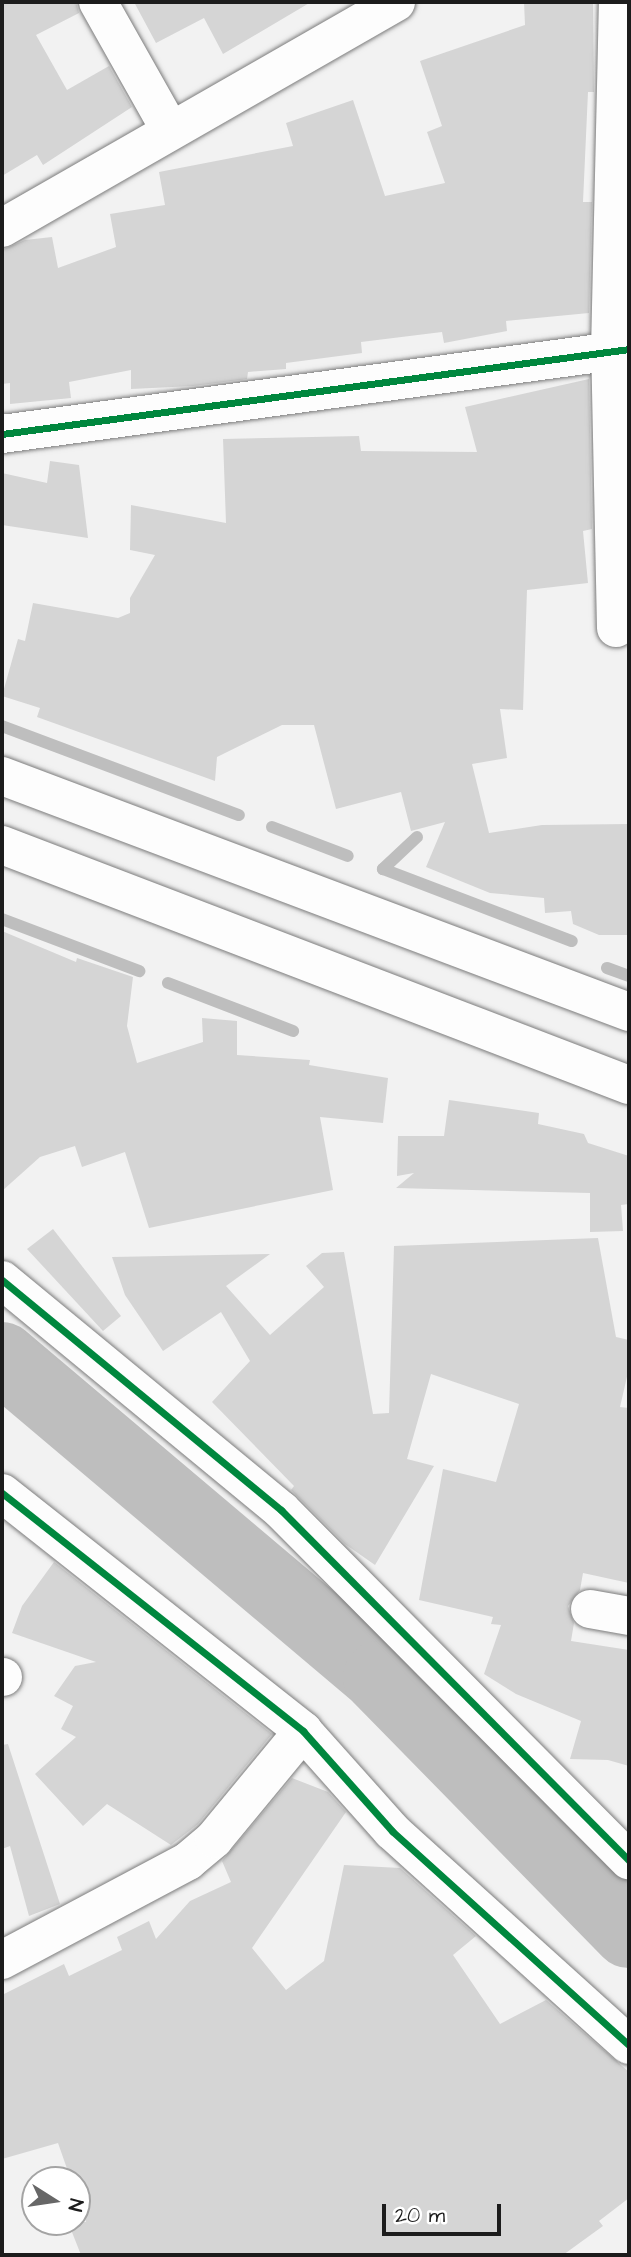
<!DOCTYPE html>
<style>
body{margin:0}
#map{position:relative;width:631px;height:2257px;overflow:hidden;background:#f2f2f2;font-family:"Architects Daughter",sans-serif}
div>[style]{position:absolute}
.stream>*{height:12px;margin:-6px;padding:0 6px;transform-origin:6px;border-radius:6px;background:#bebebe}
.river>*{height:72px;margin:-36px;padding:0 36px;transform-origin:36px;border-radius:36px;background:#bebebe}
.building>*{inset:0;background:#d5d5d5}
.roads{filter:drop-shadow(0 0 2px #7c7c7c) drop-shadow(0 0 2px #7c7c7c)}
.minor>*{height:38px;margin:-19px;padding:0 19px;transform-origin:19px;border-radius:19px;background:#fdfdfd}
.major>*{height:38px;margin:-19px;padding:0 19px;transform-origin:19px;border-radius:19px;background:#fdfdfd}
.cycleway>*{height:7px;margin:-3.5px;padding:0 3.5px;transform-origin:3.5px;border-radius:3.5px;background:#00873e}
span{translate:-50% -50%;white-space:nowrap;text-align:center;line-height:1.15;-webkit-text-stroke:7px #fff;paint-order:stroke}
.frame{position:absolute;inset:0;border:4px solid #1c1c1c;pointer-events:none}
.north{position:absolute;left:21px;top:2166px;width:70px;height:70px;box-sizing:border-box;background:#fff;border:2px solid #a4a4a4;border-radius:50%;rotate:102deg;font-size:19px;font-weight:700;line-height:28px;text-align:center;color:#1c1c1c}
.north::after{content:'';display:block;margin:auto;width:24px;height:32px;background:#676767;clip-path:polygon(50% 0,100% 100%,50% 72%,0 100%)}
.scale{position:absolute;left:382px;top:2204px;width:119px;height:32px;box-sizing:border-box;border:4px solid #1c1c1c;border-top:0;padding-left:9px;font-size:21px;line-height:24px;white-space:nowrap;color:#1c1c1c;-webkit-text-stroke:5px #fff;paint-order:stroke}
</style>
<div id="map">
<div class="stream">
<i style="left:2px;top:726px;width:253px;rotate:20.6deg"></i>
<i style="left:272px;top:827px;width:81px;rotate:20.9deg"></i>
<i style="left:417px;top:837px;width:47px;rotate:136.7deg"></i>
<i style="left:383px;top:869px;width:202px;rotate:20.9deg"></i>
<i style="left:2px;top:919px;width:147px;rotate:20.8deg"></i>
<i style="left:607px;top:968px;width:23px;rotate:20deg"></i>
<i style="left:168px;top:983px;width:134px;rotate:21deg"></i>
</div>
<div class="river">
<i style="left:2px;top:1358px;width:494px;rotate:40.2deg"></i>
<i style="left:379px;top:1677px;width:357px;rotate:45.6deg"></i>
</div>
<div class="building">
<i style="clip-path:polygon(2px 2px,76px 2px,79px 13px,36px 35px,67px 90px,109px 66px,132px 107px,43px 165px,37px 155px,2px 176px)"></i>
<i style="clip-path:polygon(134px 2px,311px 2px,223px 54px,204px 18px,156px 43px)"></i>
<i style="clip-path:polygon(524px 2px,593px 2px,594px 92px,588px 92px,583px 202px,592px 202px,589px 313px,506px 321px,507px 331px,444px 343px,442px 332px,361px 342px,362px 353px,286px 363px,286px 369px,248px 372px,247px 379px,193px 386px,131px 389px,131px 370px,69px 382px,71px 398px,10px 404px,10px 383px,2px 384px,2px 250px,25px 240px,52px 237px,58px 268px,116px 247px,110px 214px,165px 205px,159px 172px,293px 146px,286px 123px,353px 100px,385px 196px,445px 183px,427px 132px,442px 126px,420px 61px,525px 25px)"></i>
<i style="clip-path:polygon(589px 379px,592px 529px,583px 531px,588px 583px,527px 590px,523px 710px,500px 709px,507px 758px,472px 764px,489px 833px,542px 825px,629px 824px,629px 935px,599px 935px,573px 924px,571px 911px,545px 913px,544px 898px,490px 893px,426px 867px,445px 822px,411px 831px,401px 792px,336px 809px,314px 725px,282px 725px,217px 757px,215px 781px,37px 717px,40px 708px,2px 696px,18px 639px,25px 641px,33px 603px,118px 618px,130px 613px,130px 598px,155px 555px,130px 550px,131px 505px,226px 523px,223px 439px,359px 436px,361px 451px,477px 452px,465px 407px)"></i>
<i style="clip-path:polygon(50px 461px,79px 465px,88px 538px,2px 525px,2px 473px,47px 483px)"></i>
<i style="clip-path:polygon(2px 931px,76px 962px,77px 958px,133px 977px,127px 1026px,137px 1063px,203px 1042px,202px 1018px,237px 1021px,237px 1055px,310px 1060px,309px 1065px,388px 1078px,383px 1123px,320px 1117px,333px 1190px,149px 1228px,125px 1152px,82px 1167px,75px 1146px,40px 1157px,2px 1191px)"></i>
<i style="clip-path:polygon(449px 1100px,539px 1113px,538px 1124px,584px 1134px,588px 1143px,629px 1156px,629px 1204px,621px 1205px,623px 1231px,590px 1232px,590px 1193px,396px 1188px,414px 1173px,397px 1176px,398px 1136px,444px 1136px)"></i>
<i style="clip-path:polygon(53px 1229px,121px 1316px,103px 1331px,27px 1249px)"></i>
<i style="clip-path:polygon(598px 1238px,616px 1337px,629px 1340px,629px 1368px,620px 1407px,629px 1408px,629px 1583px,583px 1573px,580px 1590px,568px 1606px,574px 1623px,571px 1641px,629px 1650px,629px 1766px,608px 1760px,570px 1759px,581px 1721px,516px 1694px,484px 1674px,501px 1625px,491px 1624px,493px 1617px,419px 1600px,443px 1469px,496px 1482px,519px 1404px,431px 1374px,407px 1459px,434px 1466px,375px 1565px,345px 1544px,291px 1490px,294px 1486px,212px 1402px,250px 1361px,221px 1312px,163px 1351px,125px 1295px,112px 1257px,270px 1254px,226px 1286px,270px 1335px,324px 1287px,306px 1266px,322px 1253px,344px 1252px,373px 1414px,389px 1413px,394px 1246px)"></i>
<i style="clip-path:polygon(54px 1562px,272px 1734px,198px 1824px,171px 1845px,107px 1804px,83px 1826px,35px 1774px,76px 1737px,61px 1729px,73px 1706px,54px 1696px,75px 1666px,96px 1662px,12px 1633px,22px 1606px)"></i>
<i style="clip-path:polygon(8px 1744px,60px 1904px,29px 1916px,10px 1846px,2px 1849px,2px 1745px)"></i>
<i style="clip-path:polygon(292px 1778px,328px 1792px,346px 1812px,252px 1948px,286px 1990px,324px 1961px,344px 1865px,400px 1868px,476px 1936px,453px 1955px,500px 2024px,546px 2000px,629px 2072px,629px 2198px,599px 2221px,603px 2226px,563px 2255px,81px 2255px,68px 2222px,86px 2222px,77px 2180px,71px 2180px,58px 2143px,2px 2159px,2px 1995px,64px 1964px,69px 1976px,122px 1950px,117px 1937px,149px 1921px,156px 1939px,190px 1901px,231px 1882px,222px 1861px)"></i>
</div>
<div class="roads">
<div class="minor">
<i style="left:98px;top:2px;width:147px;rotate:60.6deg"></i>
<i style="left:2px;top:228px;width:454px;rotate:-29.8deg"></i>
<i style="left:2px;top:434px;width:633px;rotate:-7.72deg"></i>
<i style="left:616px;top:628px;width:277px;rotate:-91.2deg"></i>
<i style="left:610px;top:351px;width:349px;rotate:-88.7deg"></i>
<i style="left:2px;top:1280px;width:362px;rotate:39.5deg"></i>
<i style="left:281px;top:1510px;width:494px;rotate:45.2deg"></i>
<i style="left:2px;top:1493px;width:384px;rotate:38.3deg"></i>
<i style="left:303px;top:1731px;width:134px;rotate:48.3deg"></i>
<i style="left:392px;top:1831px;width:319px;rotate:42.1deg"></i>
<i style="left:590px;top:1609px;width:40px;rotate:10deg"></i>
<i style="left:2px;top:1677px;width:1px"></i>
<i style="left:2px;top:1960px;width:211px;rotate:-28deg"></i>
<i style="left:188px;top:1861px;width:34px;rotate:-40deg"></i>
<i style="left:214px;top:1839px;width:140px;rotate:-50.5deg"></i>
</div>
<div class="major">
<i style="left:2px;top:776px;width:670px;rotate:20.63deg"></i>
<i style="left:2px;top:845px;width:671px;rotate:20.95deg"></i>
</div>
</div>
<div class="cycleway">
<i style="left:2px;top:434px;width:633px;rotate:-7.72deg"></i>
<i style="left:2px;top:1280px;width:362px;rotate:39.5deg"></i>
<i style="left:281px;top:1510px;width:494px;rotate:45.2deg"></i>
<i style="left:2px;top:1493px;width:384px;rotate:38.3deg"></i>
<i style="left:303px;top:1731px;width:134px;rotate:48.3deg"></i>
<i style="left:392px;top:1831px;width:319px;rotate:42.1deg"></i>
</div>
<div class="frame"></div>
<div class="north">N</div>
<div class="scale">20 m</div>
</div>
